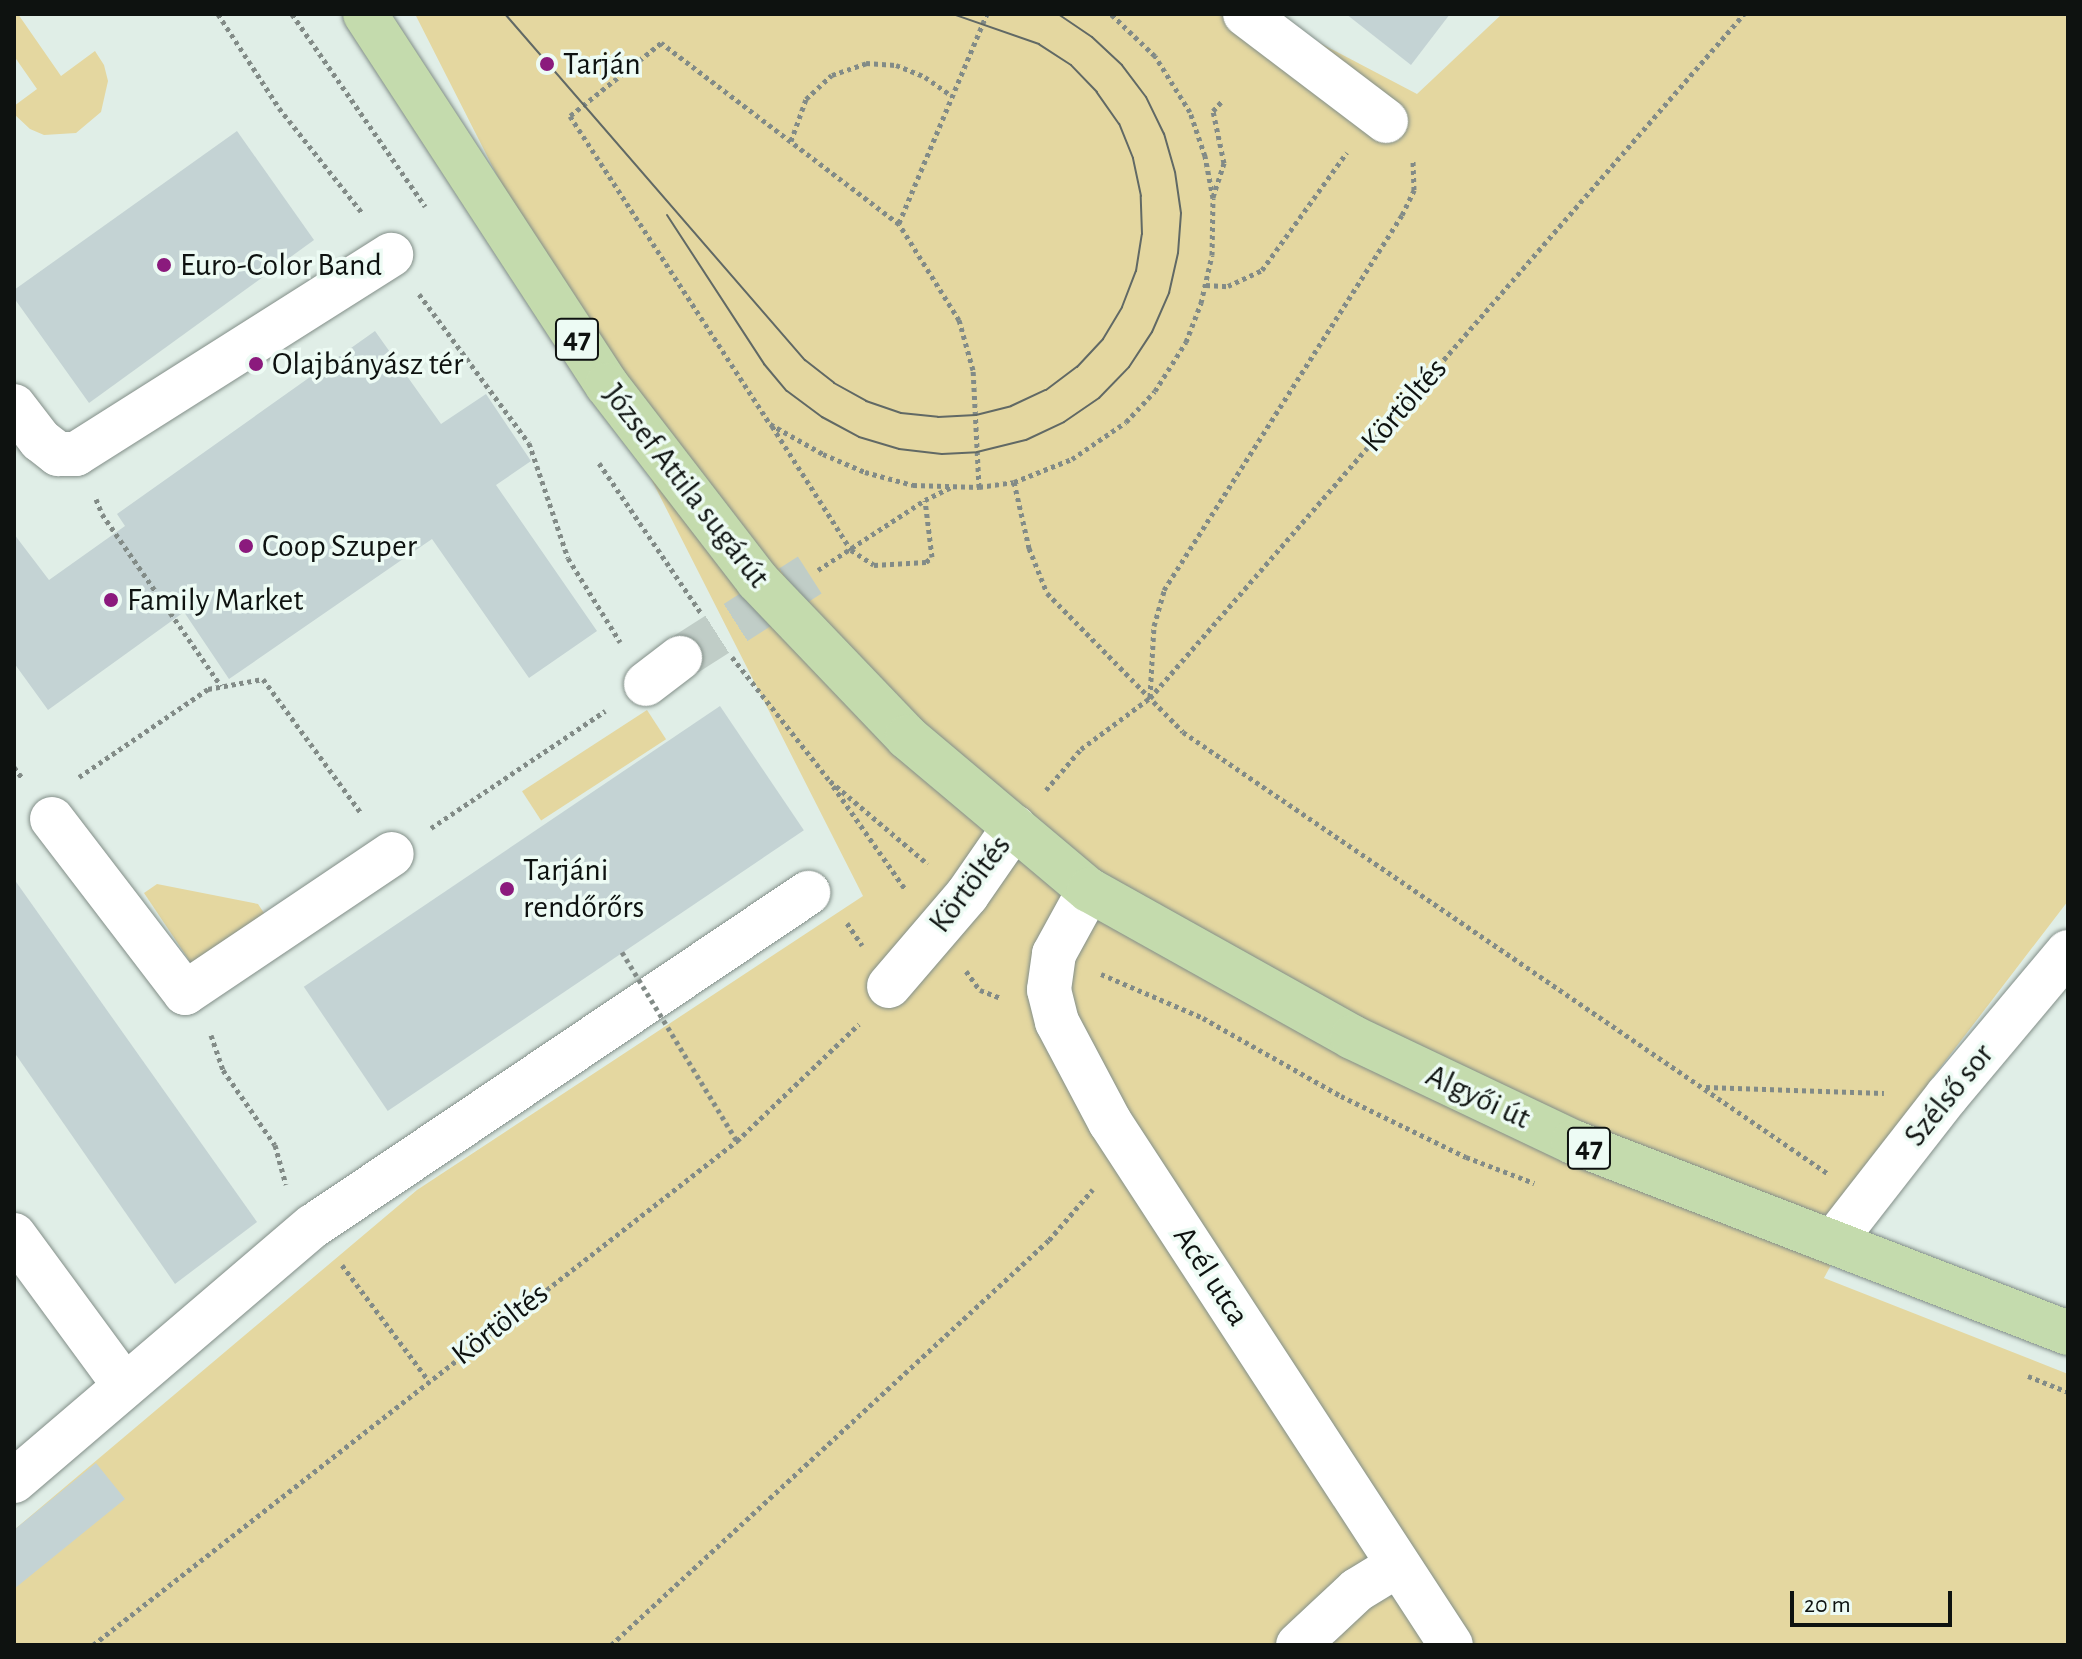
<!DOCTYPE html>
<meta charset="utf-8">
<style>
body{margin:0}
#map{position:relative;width:2082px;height:1659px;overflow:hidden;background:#e0eee7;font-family:"Alegreya Sans",sans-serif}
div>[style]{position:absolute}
.green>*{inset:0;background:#e4d7a0;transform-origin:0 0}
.building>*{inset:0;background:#c4d3d4;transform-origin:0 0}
.minor-tunnel>*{height:44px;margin-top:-22px;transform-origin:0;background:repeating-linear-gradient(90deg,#c0cdc7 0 44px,transparent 0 66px)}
.path>*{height:5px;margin-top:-2.5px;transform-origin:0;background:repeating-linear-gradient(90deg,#828b87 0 4px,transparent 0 8px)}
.roads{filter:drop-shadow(0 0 2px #828e88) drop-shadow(0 0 2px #828e88)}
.minor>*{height:44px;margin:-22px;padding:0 22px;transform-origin:22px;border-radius:22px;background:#fff}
.major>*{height:44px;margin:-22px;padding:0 22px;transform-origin:22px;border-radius:22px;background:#c4dbad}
.tram>*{height:2px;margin:-1px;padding:0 1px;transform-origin:1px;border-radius:1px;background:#616965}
.path-bridge>*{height:5px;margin-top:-2.5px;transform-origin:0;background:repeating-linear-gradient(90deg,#828b87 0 4px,transparent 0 8px)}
.dots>*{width:22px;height:22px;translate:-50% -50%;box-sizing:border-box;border:4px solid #edfbf4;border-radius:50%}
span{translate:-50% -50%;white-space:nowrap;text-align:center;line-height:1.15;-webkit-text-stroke:7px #edfbf4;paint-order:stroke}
.shield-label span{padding:2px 6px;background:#edfbf4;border:2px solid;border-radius:6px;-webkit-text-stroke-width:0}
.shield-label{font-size:30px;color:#0e1210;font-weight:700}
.poi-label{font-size:32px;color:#0e1210}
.left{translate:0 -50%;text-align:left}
.street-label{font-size:32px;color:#0e1210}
.frame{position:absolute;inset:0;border:16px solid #0e1210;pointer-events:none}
.scale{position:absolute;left:1790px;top:1591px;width:162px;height:36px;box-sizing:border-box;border:4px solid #0e1210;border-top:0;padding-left:10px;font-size:24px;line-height:28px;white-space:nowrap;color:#0e1210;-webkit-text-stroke:6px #edfbf4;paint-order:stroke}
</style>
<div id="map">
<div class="green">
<i style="clip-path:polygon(14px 14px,18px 14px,61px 76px,95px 51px,104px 65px,108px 81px,101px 112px,76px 133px,44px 135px,30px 129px,14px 114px,14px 106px,37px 89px,14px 56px)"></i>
<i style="clip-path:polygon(415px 14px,1265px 14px,1417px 94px,1502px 14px,2068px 14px,2068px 901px,1930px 1081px,1824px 1278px,2068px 1374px,2068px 1645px,14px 1645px,14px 1530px,417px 1190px,863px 896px)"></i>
<i style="left:647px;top:710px;width:35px;height:149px;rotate:57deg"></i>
<i style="clip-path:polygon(157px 884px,258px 904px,266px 916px,193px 966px,144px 893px)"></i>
</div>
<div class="building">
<i style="clip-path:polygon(1346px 14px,1450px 14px,1411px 65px)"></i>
<i style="clip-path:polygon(237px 131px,314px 240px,89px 403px,14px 298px,14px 290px)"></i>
<i style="clip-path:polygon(375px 331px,441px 424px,486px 394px,531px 461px,496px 485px,597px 631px,529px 678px,432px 539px,229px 679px,184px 612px,48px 710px,14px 663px,14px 534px,49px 580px,125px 526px,117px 514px)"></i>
<i style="left:720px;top:706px;width:150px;height:502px;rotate:56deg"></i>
<i style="clip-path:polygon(14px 879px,257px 1222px,175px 1284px,14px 1052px)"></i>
<i style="clip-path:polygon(96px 1463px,125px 1499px,14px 1589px,14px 1530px)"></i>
</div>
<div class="minor-tunnel">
<i style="left:680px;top:658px;width:154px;rotate:-32.6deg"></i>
</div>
<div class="path">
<i style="left:218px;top:14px;width:112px;rotate:57deg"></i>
<i style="left:279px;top:108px;width:135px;rotate:51.6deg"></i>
<i style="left:292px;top:14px;width:234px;rotate:55.3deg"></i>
<i style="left:791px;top:141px;width:45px;rotate:-70.3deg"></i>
<i style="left:806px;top:99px;width:35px;rotate:-43deg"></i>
<i style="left:832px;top:75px;width:36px;rotate:-19deg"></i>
<i style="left:866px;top:63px;width:30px;rotate:4deg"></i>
<i style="left:896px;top:65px;width:31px;rotate:22deg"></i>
<i style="left:925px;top:77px;width:33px;rotate:35deg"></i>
<i style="left:1213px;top:197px;width:36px;rotate:-72deg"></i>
<i style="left:1224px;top:163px;width:53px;rotate:-101.9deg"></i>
<i style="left:1213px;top:111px;width:13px;rotate:-48deg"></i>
<i style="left:899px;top:223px;width:227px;rotate:-67.2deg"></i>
<i style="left:1206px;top:285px;width:22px;rotate:3deg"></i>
<i style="left:1228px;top:286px;width:38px;rotate:-25deg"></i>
<i style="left:1262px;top:270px;width:145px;rotate:-54.2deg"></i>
<i style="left:419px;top:294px;width:185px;rotate:53.6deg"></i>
<i style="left:529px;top:443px;width:121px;rotate:71.3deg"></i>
<i style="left:568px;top:558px;width:99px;rotate:58.2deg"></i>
<i style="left:772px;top:426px;width:147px;rotate:57.5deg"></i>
<i style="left:851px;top:550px;width:27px;rotate:33deg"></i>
<i style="left:874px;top:565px;width:52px;rotate:-3.3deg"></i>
<i style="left:926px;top:562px;width:8px;rotate:-40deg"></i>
<i style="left:932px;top:557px;width:57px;rotate:-97deg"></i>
<i style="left:599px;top:463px;width:181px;rotate:55.8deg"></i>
<i style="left:1014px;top:482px;width:68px;rotate:77.2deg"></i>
<i style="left:1029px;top:548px;width:48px;rotate:68.2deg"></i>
<i style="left:1047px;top:593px;width:194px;rotate:45.6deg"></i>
<i style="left:1183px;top:732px;width:781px;rotate:34.4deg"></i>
<i style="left:979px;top:487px;width:117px;rotate:-92.9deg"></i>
<i style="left:973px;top:370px;width:52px;rotate:-105.6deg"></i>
<i style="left:959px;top:320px;width:113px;rotate:-122deg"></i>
<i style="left:899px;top:224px;width:299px;rotate:-142.7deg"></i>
<i style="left:661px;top:43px;width:117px;rotate:141.3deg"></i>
<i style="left:570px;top:116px;width:367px;rotate:57deg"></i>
<i style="left:770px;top:424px;width:61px;rotate:29.5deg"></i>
<i style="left:823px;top:454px;width:46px;rotate:23.2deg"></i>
<i style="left:865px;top:472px;width:50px;rotate:15.2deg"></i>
<i style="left:913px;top:485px;width:66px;rotate:1.7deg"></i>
<i style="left:979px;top:487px;width:35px;rotate:-8deg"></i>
<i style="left:1014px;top:482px;width:62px;rotate:-21.6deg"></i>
<i style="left:1072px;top:459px;width:65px;rotate:-34.4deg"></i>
<i style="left:1126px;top:422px;width:42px;rotate:-46.9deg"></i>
<i style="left:1155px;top:391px;width:58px;rotate:-57.7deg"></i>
<i style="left:1186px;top:342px;width:42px;rotate:-69deg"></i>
<i style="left:1201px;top:303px;width:49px;rotate:-77.1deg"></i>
<i style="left:1212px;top:255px;width:57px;rotate:-89deg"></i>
<i style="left:1213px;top:198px;width:43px;rotate:-100.8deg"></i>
<i style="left:1205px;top:156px;width:46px;rotate:-108.8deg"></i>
<i style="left:1190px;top:112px;width:66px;rotate:-122deg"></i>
<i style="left:1155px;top:56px;width:61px;rotate:-136.3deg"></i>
<i style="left:96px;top:499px;width:16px;rotate:68deg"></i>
<i style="left:102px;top:514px;width:209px;rotate:55.3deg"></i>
<i style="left:818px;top:570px;width:128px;rotate:-33.2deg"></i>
<i style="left:925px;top:500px;width:30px;rotate:-26deg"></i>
<i style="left:732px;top:657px;width:158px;rotate:51.7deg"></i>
<i style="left:830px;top:781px;width:128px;rotate:40.3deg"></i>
<i style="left:1150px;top:697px;width:71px;rotate:-86.8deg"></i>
<i style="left:1154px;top:626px;width:37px;rotate:-74deg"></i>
<i style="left:1164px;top:590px;width:444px;rotate:-57.6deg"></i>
<i style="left:1402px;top:215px;width:28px;rotate:-64deg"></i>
<i style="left:1414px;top:190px;width:30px;rotate:-92deg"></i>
<i style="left:14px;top:767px;width:15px;rotate:53deg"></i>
<i style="left:79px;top:777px;width:156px;rotate:-34.3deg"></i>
<i style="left:208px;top:689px;width:56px;rotate:-10.3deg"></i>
<i style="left:263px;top:679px;width:166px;rotate:53.8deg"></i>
<i style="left:833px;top:786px;width:126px;rotate:55deg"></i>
<i style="left:1046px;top:790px;width:54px;rotate:-49.5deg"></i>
<i style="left:1081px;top:749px;width:86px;rotate:-36.5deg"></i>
<i style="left:1150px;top:698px;width:906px;rotate:-49.03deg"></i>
<i style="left:431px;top:828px;width:210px;rotate:-33.9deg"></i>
<i style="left:847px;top:923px;width:27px;rotate:56deg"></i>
<i style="left:966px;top:971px;width:24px;rotate:54deg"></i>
<i style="left:980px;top:990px;width:22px;rotate:21deg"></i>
<i style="left:1101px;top:974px;width:111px;rotate:23.3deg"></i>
<i style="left:1203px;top:1018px;width:159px;rotate:29.5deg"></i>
<i style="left:1341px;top:1096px;width:139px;rotate:26deg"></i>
<i style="left:1466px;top:1157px;width:73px;rotate:20.9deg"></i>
<i style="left:211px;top:1035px;width:37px;rotate:71deg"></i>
<i style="left:223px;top:1070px;width:91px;rotate:55.3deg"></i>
<i style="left:275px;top:1145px;width:41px;rotate:74.6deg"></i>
<i style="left:1706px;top:1087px;width:178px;rotate:1.9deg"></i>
<i style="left:342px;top:1265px;width:144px;rotate:53.2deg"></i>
<i style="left:2028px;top:1376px;width:43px;rotate:21.8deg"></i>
<i style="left:93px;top:1645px;width:818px;rotate:-38.05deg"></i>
<i style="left:737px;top:1141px;width:169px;rotate:-43.8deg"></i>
<i style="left:611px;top:1645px;width:597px;rotate:-42.76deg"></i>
<i style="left:1049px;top:1240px;width:67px;rotate:-49.2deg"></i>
</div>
<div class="roads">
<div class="minor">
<i style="left:1245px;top:14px;width:177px;rotate:37.2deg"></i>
<i style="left:14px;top:406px;width:43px;rotate:52.6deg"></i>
<i style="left:40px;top:440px;width:23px;rotate:38deg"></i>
<i style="left:58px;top:454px;width:18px"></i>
<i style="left:76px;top:454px;width:373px;rotate:-32.3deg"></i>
<i style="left:646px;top:684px;width:43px;rotate:-37.4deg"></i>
<i style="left:52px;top:819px;width:219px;rotate:52.6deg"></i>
<i style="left:185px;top:993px;width:249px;rotate:-33.9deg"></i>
<i style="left:1089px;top:890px;width:73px;rotate:118.7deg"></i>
<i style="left:1054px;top:954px;width:36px;rotate:98deg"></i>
<i style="left:1049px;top:990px;width:33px;rotate:76deg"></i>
<i style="left:1057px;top:1022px;width:113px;rotate:62.1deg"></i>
<i style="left:1110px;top:1122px;width:624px;rotate:56.9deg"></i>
<i style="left:889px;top:986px;width:120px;rotate:-49.4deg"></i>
<i style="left:967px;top:895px;width:83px;rotate:-55.3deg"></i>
<i style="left:14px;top:1235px;width:186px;rotate:53.7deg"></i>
<i style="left:1834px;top:1241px;width:184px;rotate:-52.1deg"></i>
<i style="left:1947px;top:1096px;width:188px;rotate:-50deg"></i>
<i style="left:14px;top:1481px;width:393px;rotate:-40.5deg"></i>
<i style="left:313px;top:1226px;width:597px;rotate:-33.93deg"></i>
<i style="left:1298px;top:1645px;width:81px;rotate:-43deg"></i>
<i style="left:1357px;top:1590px;width:48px;rotate:-31.4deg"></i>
</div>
<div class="major">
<i style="left:365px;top:14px;width:443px;rotate:56.9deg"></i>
<i style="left:607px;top:385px;width:247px;rotate:52.4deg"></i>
<i style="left:758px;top:581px;width:216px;rotate:46.3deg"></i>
<i style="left:907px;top:737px;width:238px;rotate:40.1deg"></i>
<i style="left:1089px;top:890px;width:301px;rotate:29.2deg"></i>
<i style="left:1352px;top:1037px;width:245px;rotate:25.4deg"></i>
<i style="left:1573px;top:1142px;width:531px;rotate:21.1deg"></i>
</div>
</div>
<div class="tram">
<i style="left:505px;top:14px;width:458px;rotate:49.1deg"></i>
<i style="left:805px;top:360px;width:37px;rotate:38deg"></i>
<i style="left:834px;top:383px;width:37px;rotate:29deg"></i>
<i style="left:866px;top:401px;width:37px;rotate:19deg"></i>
<i style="left:901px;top:413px;width:37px;rotate:6deg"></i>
<i style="left:938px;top:417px;width:38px;rotate:-3deg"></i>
<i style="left:976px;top:415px;width:36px;rotate:-14deg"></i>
<i style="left:1011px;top:406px;width:38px;rotate:-25deg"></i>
<i style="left:1046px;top:390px;width:39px;rotate:-37deg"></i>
<i style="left:1077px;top:367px;width:38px;rotate:-47deg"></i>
<i style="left:1103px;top:339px;width:37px;rotate:-59deg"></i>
<i style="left:1122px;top:307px;width:39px;rotate:-69deg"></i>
<i style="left:1136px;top:271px;width:37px;rotate:-81deg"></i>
<i style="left:1142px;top:234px;width:38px;rotate:-92deg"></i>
<i style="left:1141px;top:196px;width:39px;rotate:-102deg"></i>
<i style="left:1133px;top:158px;width:37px;rotate:-112deg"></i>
<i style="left:1119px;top:124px;width:39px;rotate:-125deg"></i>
<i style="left:1097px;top:92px;width:37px;rotate:-134deg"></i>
<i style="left:1071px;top:65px;width:38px;rotate:-147deg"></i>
<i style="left:1039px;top:44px;width:91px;rotate:-160.8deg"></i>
<i style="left:667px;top:215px;width:178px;rotate:56.9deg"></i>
<i style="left:764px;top:364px;width:35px;rotate:50deg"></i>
<i style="left:787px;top:391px;width:44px;rotate:36.6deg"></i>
<i style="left:822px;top:417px;width:42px;rotate:28.4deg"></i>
<i style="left:859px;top:437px;width:42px;rotate:16.7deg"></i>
<i style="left:899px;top:449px;width:43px;rotate:6.6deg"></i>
<i style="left:942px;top:454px;width:35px;rotate:-3deg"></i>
<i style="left:977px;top:452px;width:50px;rotate:-13.8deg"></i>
<i style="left:1026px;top:440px;width:42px;rotate:-25.3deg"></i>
<i style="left:1064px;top:422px;width:42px;rotate:-34.4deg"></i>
<i style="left:1099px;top:398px;width:43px;rotate:-45.9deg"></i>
<i style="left:1129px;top:367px;width:42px;rotate:-56.7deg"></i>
<i style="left:1152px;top:332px;width:43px;rotate:-66.4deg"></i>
<i style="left:1169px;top:293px;width:41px;rotate:-77.3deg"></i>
<i style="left:1178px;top:253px;width:40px;rotate:-85.7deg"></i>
<i style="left:1181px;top:213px;width:41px;rotate:-98.3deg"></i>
<i style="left:1175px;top:172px;width:40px;rotate:-106deg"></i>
<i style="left:1164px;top:134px;width:41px;rotate:-115.9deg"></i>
<i style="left:1146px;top:97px;width:40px;rotate:-127deg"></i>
<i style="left:1122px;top:65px;width:41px;rotate:-137deg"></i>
<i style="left:1092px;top:37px;width:41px;rotate:-145.9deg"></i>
</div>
<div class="path-bridge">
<i style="left:622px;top:952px;width:221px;rotate:58.7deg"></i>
</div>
<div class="dots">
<i style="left:547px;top:64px;background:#8b1a7d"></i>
<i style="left:164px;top:265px;background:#8b1a7d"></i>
<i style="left:256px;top:364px;background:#8b1a7d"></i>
<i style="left:246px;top:546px;background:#8b1a7d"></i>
<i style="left:111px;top:600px;background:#8b1a7d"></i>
<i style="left:507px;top:889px;background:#8b1a7d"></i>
</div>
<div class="shield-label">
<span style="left:577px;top:339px">47</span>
<span style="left:1589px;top:1148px">47</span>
</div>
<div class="poi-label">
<span class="left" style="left:563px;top:64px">Tarján</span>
<span class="left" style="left:180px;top:265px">Euro-Color Band</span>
<span class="left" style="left:272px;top:364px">Olajbányász tér</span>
<span class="left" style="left:262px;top:546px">Coop Szuper</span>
<span class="left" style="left:127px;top:600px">Family Market</span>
<span class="left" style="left:523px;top:889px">Tarjáni<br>rendőrőrs</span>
</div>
<div class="street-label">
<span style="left:1404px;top:405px;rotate:-49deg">Körtöltés</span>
<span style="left:686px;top:486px;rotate:52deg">József Attila sugárút</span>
<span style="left:970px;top:884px;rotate:-53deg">Körtöltés</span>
<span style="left:1949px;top:1095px;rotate:-51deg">Szélső sor</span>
<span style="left:1478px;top:1097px;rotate:25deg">Algyői út</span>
<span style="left:1211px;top:1276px;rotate:57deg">Acél utca</span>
<span style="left:500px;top:1324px;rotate:-38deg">Körtöltés</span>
</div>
<div class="frame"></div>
<div class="scale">20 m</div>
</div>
